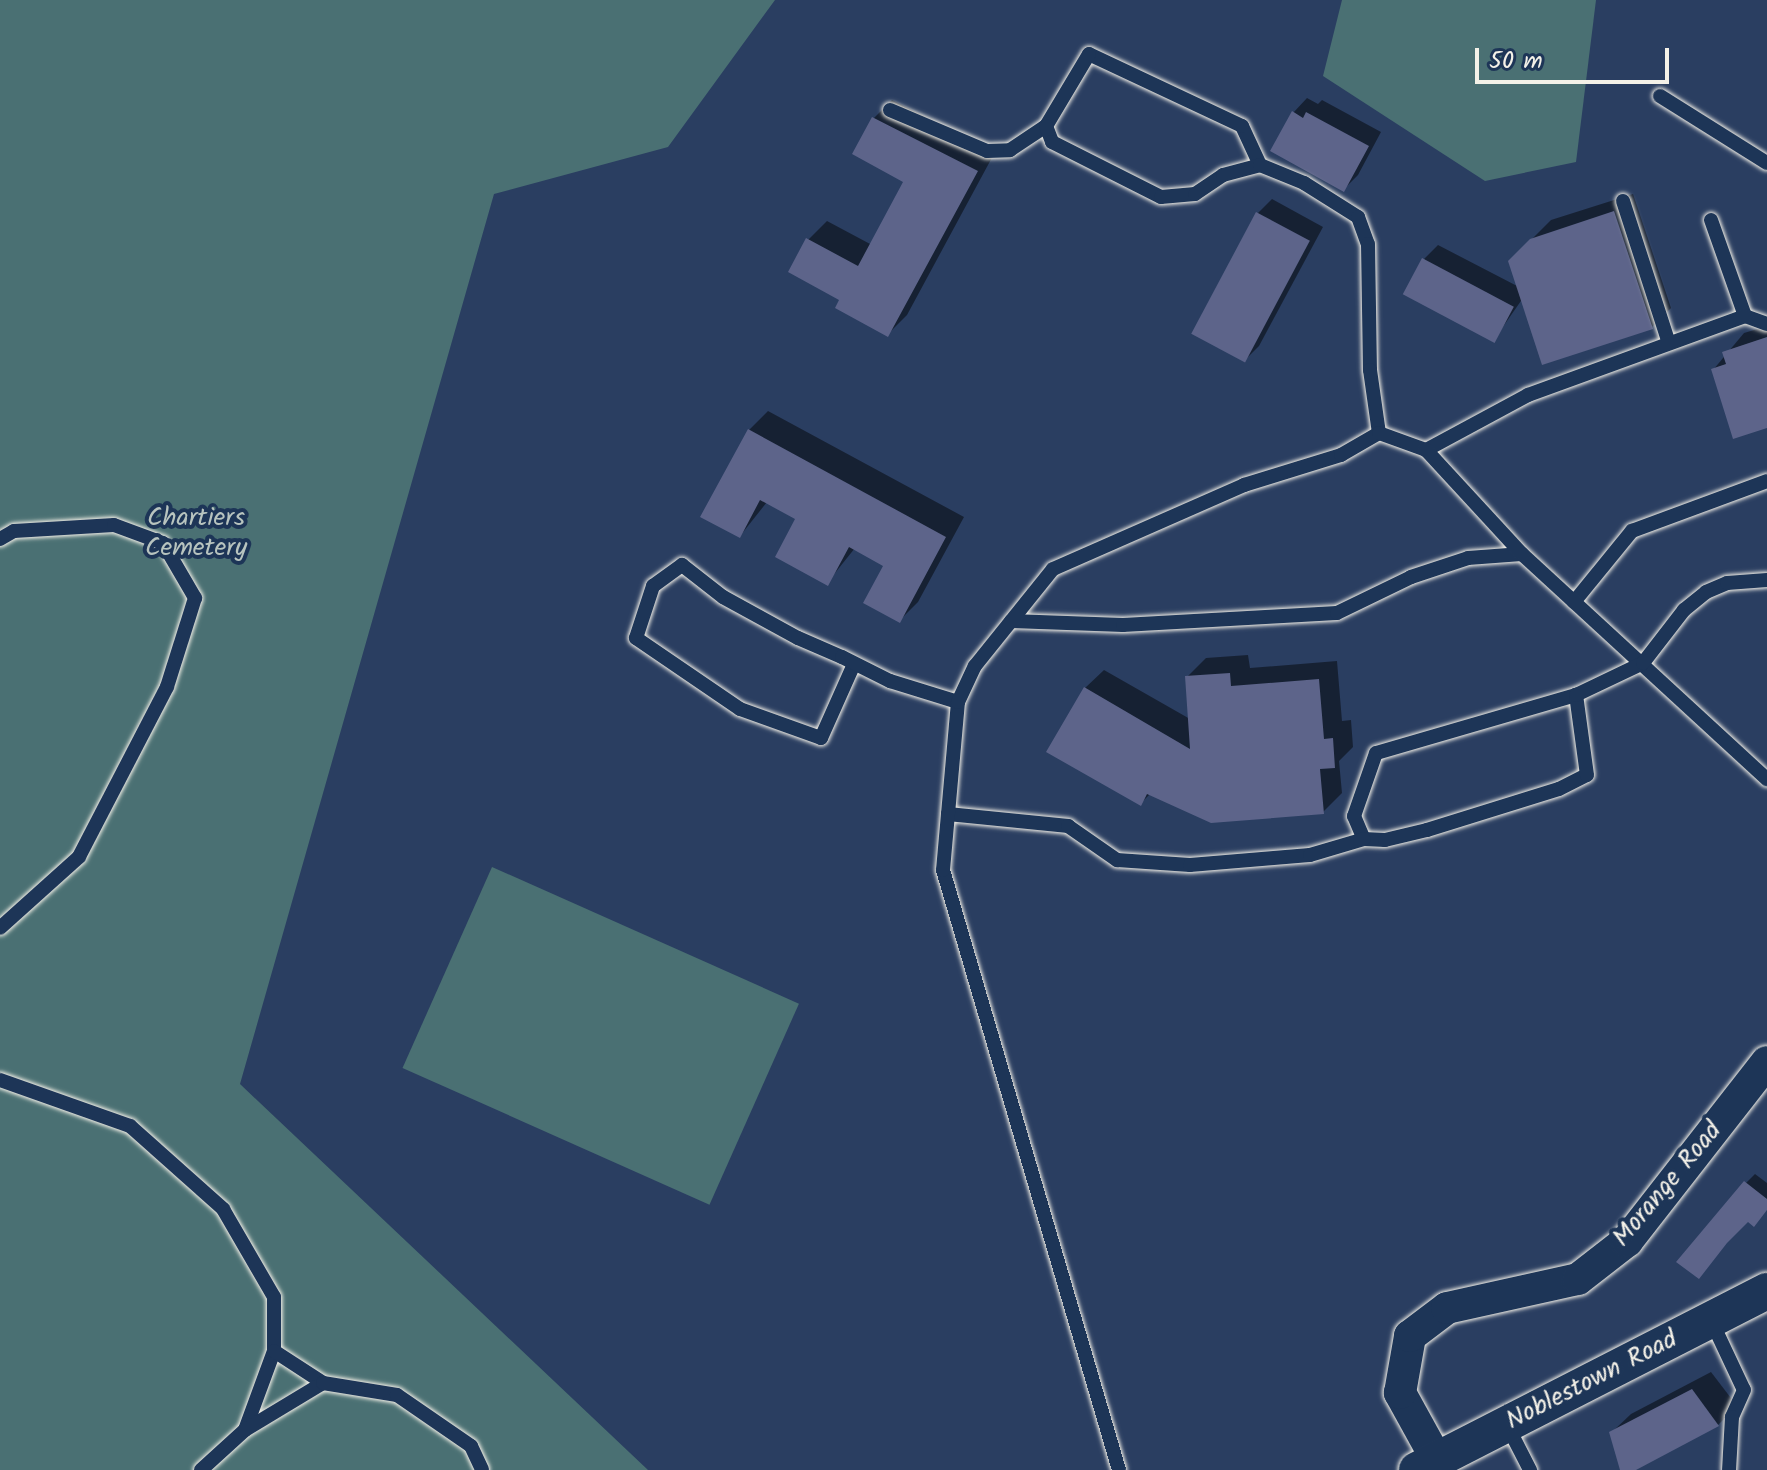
<!DOCTYPE html>
<style>
body{margin:0}
#map{position:relative;width:1767px;height:1470px;overflow:hidden;background:#2a3e61;font-family:Kalam,sans-serif}
div>[style]{position:absolute}
.green>*{inset:0;background:#4a7073;transform-origin:0 0}
.shadow>*{inset:0;background:#0007}
.building>*{inset:0;background:#5d648a;transform-origin:0 0}
.roads{filter:drop-shadow(0 0 2px #f4f1e8) drop-shadow(0 0 2px #f4f1e8)}
.service>*{height:14px;margin:-7px;padding:0 7px;transform-origin:7px;border-radius:7px;background:#1d3557}
.tertiary>*{height:32px;margin:-16px;padding:0 16px;transform-origin:16px;border-radius:16px;background:#1d3557}
.secondary>*{height:36px;margin:-18px;padding:0 18px;transform-origin:18px;border-radius:18px;background:#1d3557}
span{translate:-50% -50%;white-space:nowrap;text-align:center;line-height:1.15;-webkit-text-stroke:8px #1d3557;paint-order:stroke}
.park-label{font-size:26px;color:#b8c4bf}
.street-label{font-size:26px;color:#f4f1e8}
.scale{position:absolute;left:1475px;top:48px;width:194px;height:36px;box-sizing:border-box;border:4px solid #f4f1e8;border-top:0;padding-left:10px;font-size:24px;line-height:28px;white-space:nowrap;color:#f4f1e8;-webkit-text-stroke:6px #1d3557;paint-order:stroke}
</style>
<div id="map">
<div class="green">
<i style="clip-path:polygon(0 0,775px 0,668px 147px,494px 194px,240px 1084px,648px 1470px,0 1470px)"></i>
<i style="clip-path:polygon(1342px 0,1596px 0,1576px 162px,1485px 181px,1323px 76px)"></i>
<i style="left:492px;top:867px;width:336px;height:220px;rotate:24deg"></i>
</div>
<div class="shadow">
<i style="clip-path:polygon(1307px 98px,1318px 104px,1322px 100px,1381px 132px,1358px 175px,1344px 189px,1293px 113px)"></i>
<i style="clip-path:polygon(892px 100px,995px 152px,907px 315px,888px 334px,842px 299px,808px 240px,827px 221px,872px 245px,906px 181px,873px 119px)"></i>
<i style="clip-path:polygon(1633px 194px,1671px 308px,1652px 327px,1523px 298px,1493px 341px,1424px 259px,1438px 245px,1519px 287px,1510px 261px,1551px 220px)"></i>
<i style="clip-path:polygon(1272px 199px,1323px 227px,1259px 346px,1245px 360px,1193px 332px,1258px 213px)"></i>
<i style="clip-path:polygon(1767px 326px,1767px 426px,1713px 370px,1744px 333px)"></i>
<i style="clip-path:polygon(768px 411px,964px 517px,918px 602px,899px 621px,885px 565px,855px 548px,827px 583px,798px 518px,767px 502px,740px 536px,749px 430px)"></i>
<i style="clip-path:polygon(1248px 655px,1250px 668px,1337px 661px,1342px 721px,1351px 720px,1353px 747px,1339px 761px,1342px 793px,1323px 812px,1151px 793px,1140px 804px,1085px 688px,1104px 670px,1190px 719px,1187px 677px,1206px 658px)"></i>
<i style="clip-path:polygon(1755px 1174px,1767px 1183px,1767px 1210px,1747px 1219px,1746px 1183px)"></i>
<i style="clip-path:polygon(1711px 1372px,1737px 1406px,1718px 1425px,1623px 1470px,1612px 1432px,1631px 1414px)"></i>
</div>
<div class="building">
<i style="clip-path:polygon(1292px 111px,1303px 118px,1306px 112px,1369px 146px,1344px 192px,1270px 151px)"></i>
<i style="clip-path:polygon(872px 117px,978px 171px,888px 337px,835px 308px,839px 300px,788px 272px,806px 238px,858px 266px,903px 182px,852px 154px)"></i>
<i style="clip-path:polygon(1614px 211px,1653px 329px,1542px 365px,1508px 261px,1530px 239px)"></i>
<i style="left:1256px;top:212px;width:61px;height:138px;rotate:28deg"></i>
<i style="left:1422px;top:258px;width:104px;height:41px;rotate:28deg"></i>
<i style="clip-path:polygon(1767px 337px,1767px 428px,1733px 439px,1711px 369px,1726px 364px,1722px 352px)"></i>
<i style="clip-path:polygon(748px 429px,946px 537px,900px 623px,863px 603px,883px 566px,849px 547px,828px 586px,775px 557px,795px 519px,760px 500px,740px 538px,700px 517px)"></i>
<i style="clip-path:polygon(1230px 673px,1231px 686px,1319px 679px,1324px 739px,1333px 738px,1335px 768px,1320px 769px,1324px 814px,1211px 823px,1147px 794px,1141px 806px,1046px 752px,1084px 687px,1190px 749px,1185px 676px)"></i>
<i style="clip-path:polygon(1744px 1181px,1767px 1199px,1767px 1210px,1754px 1227px,1748px 1222px,1727px 1243px,1699px 1279px,1676px 1262px)"></i>
<i style="clip-path:polygon(1692px 1389px,1719px 1426px,1636px 1470px,1620px 1470px,1609px 1432px)"></i>
</div>
<div class="roads">
<div class="service">
<i style="left:1660px;top:96px;width:126px;rotate:32.1deg"></i>
<i style="left:890px;top:110px;width:105px;rotate:22.9deg"></i>
<i style="left:987px;top:151px;width:23px;rotate:-2deg"></i>
<i style="left:1010px;top:150px;width:43px;rotate:-33.7deg"></i>
<i style="left:1260px;top:165px;width:43px;rotate:-114.8deg"></i>
<i style="left:1242px;top:126px;width:169px;rotate:-154.8deg"></i>
<i style="left:1089px;top:54px;width:84px;rotate:120.8deg"></i>
<i style="left:1046px;top:126px;width:17px;rotate:69deg"></i>
<i style="left:1052px;top:142px;width:122px;rotate:26.8deg"></i>
<i style="left:1161px;top:197px;width:34px;rotate:-5deg"></i>
<i style="left:1195px;top:194px;width:34px;rotate:-34deg"></i>
<i style="left:1223px;top:175px;width:38px;rotate:-15deg"></i>
<i style="left:1260px;top:165px;width:48px;rotate:22.2deg"></i>
<i style="left:1304px;top:183px;width:64px;rotate:32.2deg"></i>
<i style="left:1358px;top:217px;width:29px;rotate:70deg"></i>
<i style="left:1368px;top:244px;width:126px;rotate:89.1deg"></i>
<i style="left:1370px;top:370px;width:64px;rotate:81.9deg"></i>
<i style="left:1623px;top:201px;width:149px;rotate:72.1deg"></i>
<i style="left:1711px;top:220px;width:102px;rotate:70.5deg"></i>
<i style="left:1745px;top:316px;width:23px;rotate:20deg"></i>
<i style="left:1426px;top:450px;width:116px;rotate:-28.3deg"></i>
<i style="left:1528px;top:395px;width:231px;rotate:-20deg"></i>
<i style="left:0;top:539px;width:16px;rotate:-30deg"></i>
<i style="left:14px;top:531px;width:100px;rotate:-3.4deg"></i>
<i style="left:114px;top:525px;width:52px;rotate:20.2deg"></i>
<i style="left:163px;top:543px;width:64px;rotate:59.8deg"></i>
<i style="left:195px;top:598px;width:93px;rotate:107.5deg"></i>
<i style="left:167px;top:687px;width:191px;rotate:117.4deg"></i>
<i style="left:79px;top:857px;width:106px;rotate:138.1deg"></i>
<i style="left:1574px;top:602px;width:92px;rotate:-50.8deg"></i>
<i style="left:1632px;top:531px;width:144px;rotate:-20.3deg"></i>
<i style="left:1011px;top:621px;width:112px;rotate:2deg"></i>
<i style="left:1123px;top:625px;width:214px;rotate:-3.2deg"></i>
<i style="left:1337px;top:613px;width:82px;rotate:-25.9deg"></i>
<i style="left:1411px;top:577px;width:60px;rotate:-18.4deg"></i>
<i style="left:1468px;top:558px;width:54px;rotate:-4.2deg"></i>
<i style="left:1522px;top:554px;width:333px;rotate:42.6deg"></i>
<i style="left:854px;top:664px;width:81px;rotate:114deg"></i>
<i style="left:821px;top:738px;width:86px;rotate:-160.3deg"></i>
<i style="left:740px;top:709px;width:126px;rotate:-145.7deg"></i>
<i style="left:636px;top:638px;width:55px;rotate:-71.9deg"></i>
<i style="left:653px;top:586px;width:36px;rotate:-36deg"></i>
<i style="left:682px;top:565px;width:52px;rotate:38deg"></i>
<i style="left:723px;top:597px;width:85px;rotate:28.7deg"></i>
<i style="left:798px;top:638px;width:48px;rotate:23.4deg"></i>
<i style="left:842px;top:657px;width:54px;rotate:26.6deg"></i>
<i style="left:890px;top:681px;width:71px;rotate:17.2deg"></i>
<i style="left:1576px;top:695px;width:208px;rotate:163.8deg"></i>
<i style="left:1376px;top:753px;width:67px;rotate:109.2deg"></i>
<i style="left:1354px;top:816px;width:25px;rotate:67deg"></i>
<i style="left:1364px;top:839px;width:21px;rotate:3deg"></i>
<i style="left:1385px;top:840px;width:43px;rotate:-13.4deg"></i>
<i style="left:1427px;top:830px;width:138px;rotate:-17.3deg"></i>
<i style="left:1559px;top:789px;width:31px;rotate:-27deg"></i>
<i style="left:1587px;top:775px;width:81px;rotate:-97.8deg"></i>
<i style="left:1576px;top:695px;width:74px;rotate:-25.5deg"></i>
<i style="left:1643px;top:663px;width:67px;rotate:-52.3deg"></i>
<i style="left:1684px;top:610px;width:28px;rotate:-39deg"></i>
<i style="left:1706px;top:592px;width:23px;rotate:-23deg"></i>
<i style="left:1727px;top:583px;width:40px;rotate:-4.3deg"></i>
<i style="left:948px;top:814px;width:121px;rotate:5.7deg"></i>
<i style="left:1068px;top:826px;width:60px;rotate:34.8deg"></i>
<i style="left:1117px;top:860px;width:73px;rotate:3.9deg"></i>
<i style="left:1190px;top:865px;width:120px;rotate:-4.8deg"></i>
<i style="left:1310px;top:855px;width:56px;rotate:-16.5deg"></i>
<i style="left:0;top:1080px;width:138px;rotate:19.5deg"></i>
<i style="left:130px;top:1126px;width:125px;rotate:41.7deg"></i>
<i style="left:223px;top:1209px;width:102px;rotate:59.9deg"></i>
<i style="left:274px;top:1297px;width:54px;rotate:90deg"></i>
<i style="left:274px;top:1351px;width:84px;rotate:110.2deg"></i>
<i style="left:1711px;top:1320px;width:77px;rotate:64.8deg"></i>
<i style="left:1744px;top:1390px;width:30px;rotate:114deg"></i>
<i style="left:1732px;top:1417px;width:53px;rotate:93.2deg"></i>
<i style="left:274px;top:1351px;width:59px;rotate:33.1deg"></i>
<i style="left:1507px;top:1425px;width:51px;rotate:62.9deg"></i>
<i style="left:201px;top:1470px;width:59px;rotate:-42.3deg"></i>
<i style="left:245px;top:1430px;width:91px;rotate:-31.1deg"></i>
<i style="left:323px;top:1383px;width:75px;rotate:9.2deg"></i>
<i style="left:397px;top:1395px;width:90px;rotate:34.6deg"></i>
<i style="left:471px;top:1446px;width:26px;rotate:65deg"></i>
<i style="left:1119px;top:1470px;width:625px;rotate:-106.35deg"></i>
<i style="left:943px;top:870px;width:169px;rotate:-84.9deg"></i>
<i style="left:958px;top:702px;width:40px;rotate:-65deg"></i>
<i style="left:975px;top:666px;width:124px;rotate:-51.2deg"></i>
<i style="left:1053px;top:569px;width:209px;rotate:-23.7deg"></i>
<i style="left:1244px;top:485px;width:102px;rotate:-17.2deg"></i>
<i style="left:1341px;top:455px;width:44px;rotate:-30.1deg"></i>
<i style="left:1379px;top:433px;width:50px;rotate:19.9deg"></i>
<i style="left:1426px;top:450px;width:142px;rotate:47.3deg"></i>
</div>
<div class="tertiary">
<i style="left:1437px;top:1460px;width:77px;rotate:-118.9deg"></i>
<i style="left:1400px;top:1393px;width:58px;rotate:-80deg"></i>
<i style="left:1410px;top:1336px;width:46px;rotate:-37.1deg"></i>
<i style="left:1447px;top:1308px;width:134px;rotate:-12.5deg"></i>
<i style="left:1578px;top:1279px;width:62px;rotate:-37.8deg"></i>
<i style="left:1627px;top:1241px;width:227px;rotate:-52deg"></i>
</div>
<div class="secondary">
<i style="left:1417px;top:1470px;width:393px;rotate:-27.1deg"></i>
</div>
</div>
<div class="park-label">
<span style="left:196px;top:534px">Chartiers<br>Cemetery</span>
</div>
<div class="street-label">
<span style="left:1668px;top:1185px;rotate:-50deg">Morange Road</span>
<span style="left:1592px;top:1381px;rotate:-27deg">Noblestown Road</span>
</div>
<div class="scale">50 m</div>
</div>
